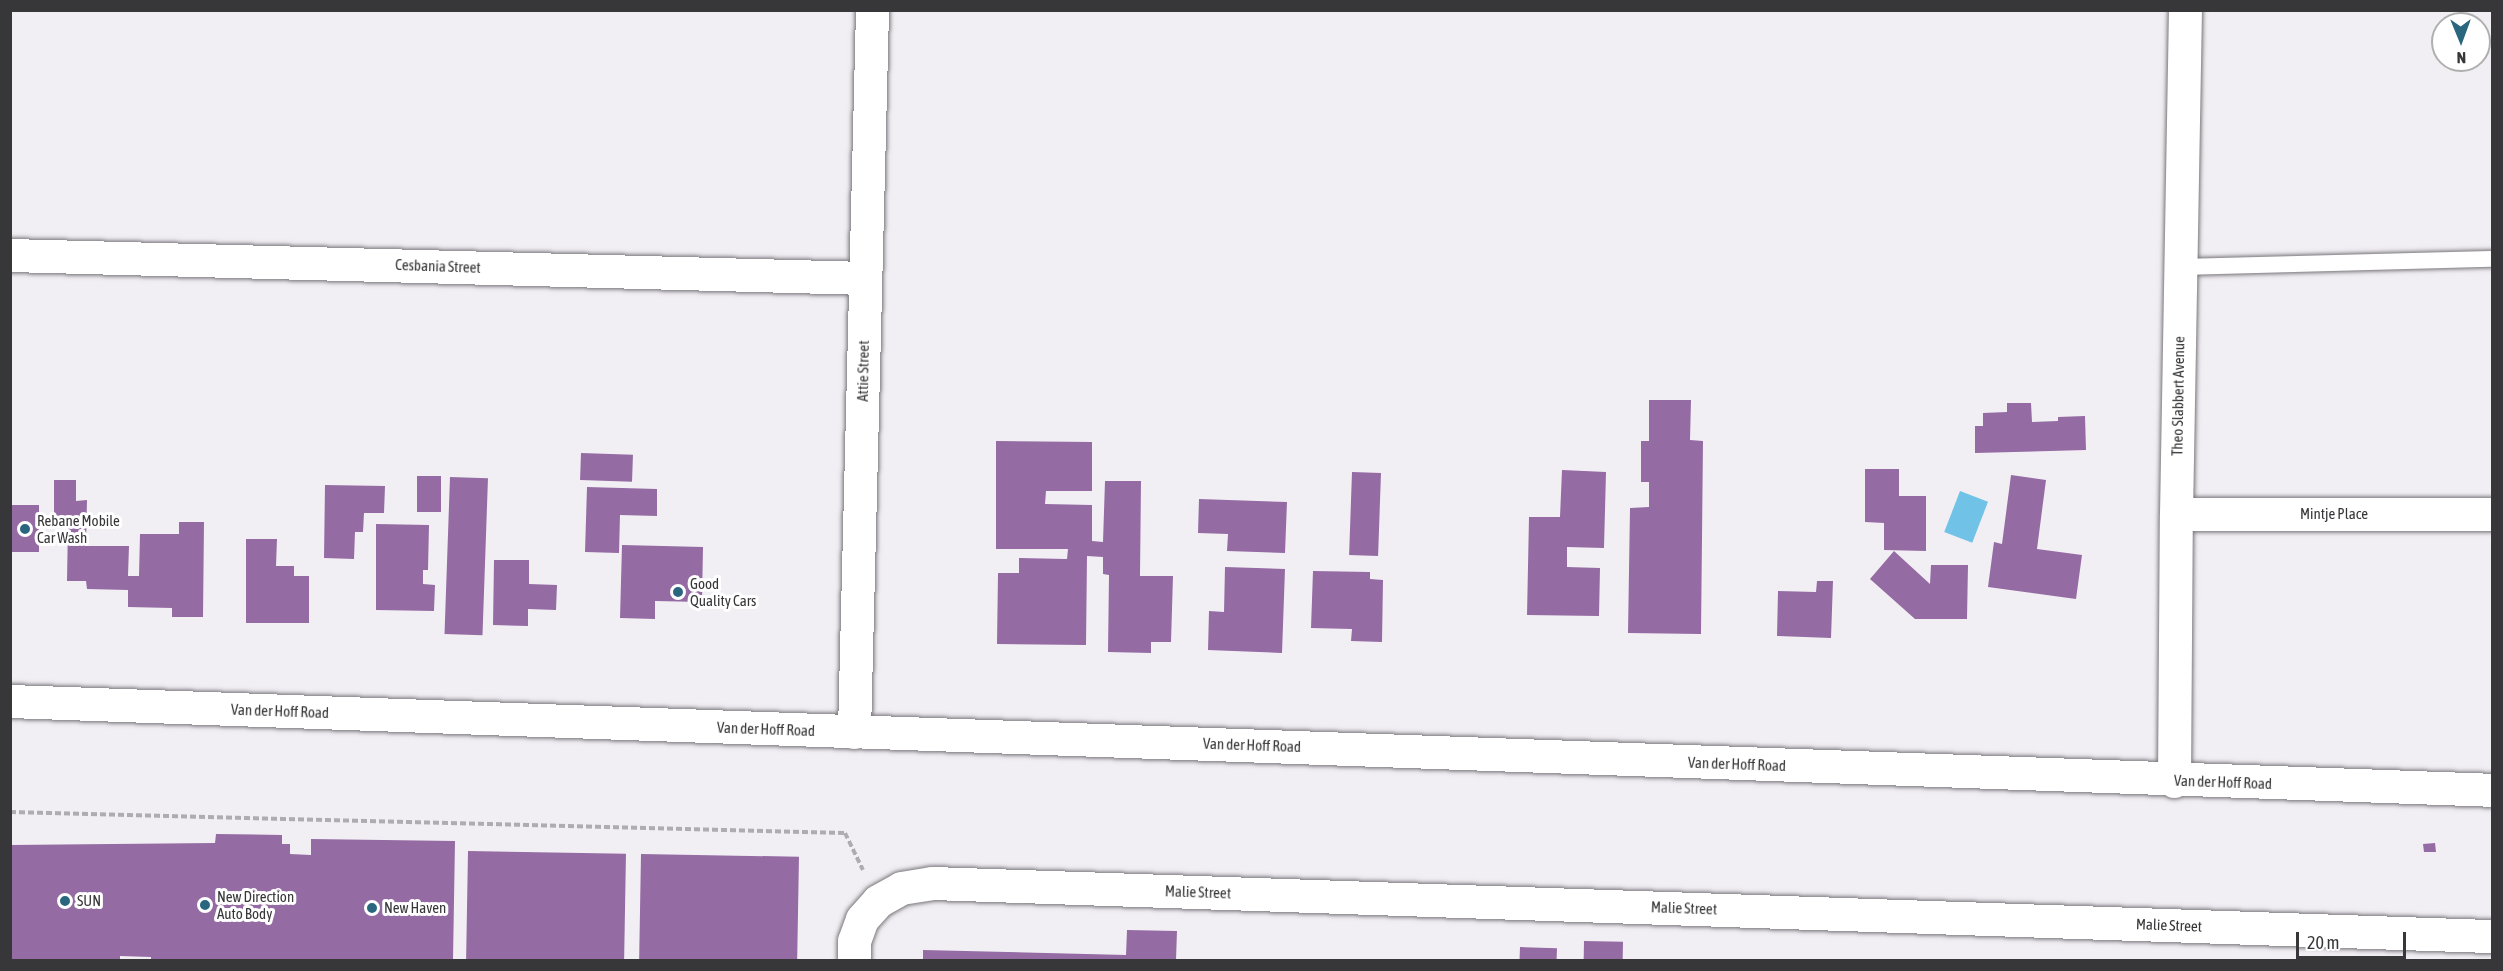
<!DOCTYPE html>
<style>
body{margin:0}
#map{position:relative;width:2503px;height:971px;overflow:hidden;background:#f2eff4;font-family:"Asap Condensed",sans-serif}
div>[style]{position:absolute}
.water>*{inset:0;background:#70c2e7;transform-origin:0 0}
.building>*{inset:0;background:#946ba3;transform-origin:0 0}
.path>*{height:4px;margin-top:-2px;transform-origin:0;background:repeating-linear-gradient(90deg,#aeacb0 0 6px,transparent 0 9px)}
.roads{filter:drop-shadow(0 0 2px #7a777c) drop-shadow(0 0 2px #7a777c)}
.service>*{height:16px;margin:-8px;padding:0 8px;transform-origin:8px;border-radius:8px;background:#fff}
.minor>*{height:33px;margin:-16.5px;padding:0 16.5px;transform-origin:16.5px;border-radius:16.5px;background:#fff}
.secondary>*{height:33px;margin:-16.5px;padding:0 16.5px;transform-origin:16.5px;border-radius:16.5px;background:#fff}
.dots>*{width:16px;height:16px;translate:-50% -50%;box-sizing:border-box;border:3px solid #fff;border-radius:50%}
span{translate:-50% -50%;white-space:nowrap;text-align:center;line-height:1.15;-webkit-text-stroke:6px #fff;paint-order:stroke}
.street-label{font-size:15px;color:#373638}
.poi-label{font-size:15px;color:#373638}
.left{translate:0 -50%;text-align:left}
.frame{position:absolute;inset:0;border:12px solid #373638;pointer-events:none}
.north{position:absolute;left:2431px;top:12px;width:60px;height:60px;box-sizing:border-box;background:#fff;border:2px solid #afafaf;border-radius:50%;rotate:179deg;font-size:16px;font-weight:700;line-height:24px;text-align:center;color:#373638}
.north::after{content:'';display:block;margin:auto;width:21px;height:27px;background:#2a677e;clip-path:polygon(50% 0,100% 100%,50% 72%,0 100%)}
.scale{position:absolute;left:2296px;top:932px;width:110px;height:27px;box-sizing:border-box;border:3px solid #373638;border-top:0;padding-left:8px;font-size:18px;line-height:21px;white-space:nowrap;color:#373638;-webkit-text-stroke:4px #fff;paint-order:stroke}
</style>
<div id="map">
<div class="water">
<i style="left:1960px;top:491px;width:30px;height:44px;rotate:21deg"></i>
</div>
<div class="building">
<i style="clip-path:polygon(1649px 400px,1691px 400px,1690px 440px,1703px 441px,1701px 634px,1628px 633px,1630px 508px,1649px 507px,1649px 482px,1641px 482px,1641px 441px,1649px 441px)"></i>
<i style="clip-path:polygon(2007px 403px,2031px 403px,2032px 422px,2058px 421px,2058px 417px,2085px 416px,2086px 450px,1975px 453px,1975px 426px,1983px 426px,1983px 413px,2007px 412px)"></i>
<i style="clip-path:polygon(996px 441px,1092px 442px,1092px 491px,1046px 491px,1045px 504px,1092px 505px,1092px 541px,1103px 542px,1105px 481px,1141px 481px,1140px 576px,1173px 576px,1171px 642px,1151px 642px,1151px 653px,1108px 652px,1109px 575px,1103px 574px,1103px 557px,1087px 556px,1086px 645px,997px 644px,998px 573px,1019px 573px,1019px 558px,1067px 559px,1068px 549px,996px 549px)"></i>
<i style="left:581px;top:453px;width:52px;height:27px;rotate:2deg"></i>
<i style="clip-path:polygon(1865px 469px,1899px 469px,1899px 496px,1926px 496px,1926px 551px,1884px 550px,1884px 523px,1865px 522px)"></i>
<i style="clip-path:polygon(1562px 470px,1606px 472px,1604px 548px,1567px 547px,1567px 567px,1600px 568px,1599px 616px,1527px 615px,1529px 517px,1560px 517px)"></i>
<i style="left:1352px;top:472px;width:29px;height:83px;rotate:2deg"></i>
<i style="clip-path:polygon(2011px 475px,2046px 480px,2037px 549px,2082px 555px,2076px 599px,1988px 587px,1994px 542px,2002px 544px)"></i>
<i style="left:417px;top:476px;width:24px;height:36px"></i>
<i style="left:450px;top:477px;width:38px;height:157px;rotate:2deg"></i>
<i style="clip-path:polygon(54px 480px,76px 480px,76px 501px,87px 500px,86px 546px,129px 546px,128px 576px,139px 576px,140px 534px,179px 534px,179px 522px,204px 522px,203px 617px,172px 617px,172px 608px,128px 607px,128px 590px,87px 589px,86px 581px,67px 581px,68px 523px,54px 522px)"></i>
<i style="clip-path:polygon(325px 485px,385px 486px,384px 513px,364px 513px,363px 532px,355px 532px,354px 559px,324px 558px)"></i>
<i style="clip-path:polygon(587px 487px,657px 489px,657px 516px,620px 515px,619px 553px,585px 552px)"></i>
<i style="clip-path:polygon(1199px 499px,1287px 502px,1285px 553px,1227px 551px,1228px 534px,1198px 533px)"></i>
<i style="left:10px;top:505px;width:29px;height:47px"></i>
<i style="clip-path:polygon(376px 524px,429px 525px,428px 570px,423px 570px,423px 584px,435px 585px,434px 611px,376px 610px)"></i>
<i style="clip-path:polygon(246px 539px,277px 539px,276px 566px,294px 566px,294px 576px,309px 576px,309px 623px,246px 623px)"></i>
<i style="clip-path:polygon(622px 545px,703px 547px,702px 602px,655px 601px,655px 619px,620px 618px)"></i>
<i style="clip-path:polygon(1894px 551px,1930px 584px,1931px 565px,1968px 565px,1967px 619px,1915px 619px,1870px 579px)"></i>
<i style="clip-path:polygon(494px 560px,529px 560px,529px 584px,557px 585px,556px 610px,528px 609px,528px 626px,493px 625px)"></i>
<i style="clip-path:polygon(1225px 567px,1285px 569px,1282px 653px,1208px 650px,1209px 611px,1224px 612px)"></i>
<i style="clip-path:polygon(1313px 571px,1370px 572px,1370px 579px,1383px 580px,1382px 642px,1351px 641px,1352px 629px,1311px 628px)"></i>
<i style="clip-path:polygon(1817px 581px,1833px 581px,1831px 638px,1777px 636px,1778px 591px,1816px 592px)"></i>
<i style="clip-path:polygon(216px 834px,282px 835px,282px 844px,290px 844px,290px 854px,311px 855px,311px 839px,455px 841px,453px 960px,151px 960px,151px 957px,120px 956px,120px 960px,10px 960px,10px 845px,215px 843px)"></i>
<i style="clip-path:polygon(2435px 843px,2436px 852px,2424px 852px,2423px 844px)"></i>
<i style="left:468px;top:851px;width:158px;height:109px;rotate:1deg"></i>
<i style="left:641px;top:854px;width:158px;height:106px;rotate:1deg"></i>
<i style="clip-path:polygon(1127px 930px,1177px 931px,1176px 960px,923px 960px,923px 950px,1126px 955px)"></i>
<i style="left:1584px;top:941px;width:39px;height:19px;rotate:1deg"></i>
<i style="left:1520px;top:947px;width:37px;height:13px;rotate:2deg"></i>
</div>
<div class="path">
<i style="left:10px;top:812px;width:835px;rotate:1.44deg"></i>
<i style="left:845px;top:833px;width:41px;rotate:64.1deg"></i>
</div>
<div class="roads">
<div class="service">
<i style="left:2180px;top:267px;width:312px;rotate:-1.5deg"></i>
</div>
<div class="minor">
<i style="left:10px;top:255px;width:855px;rotate:1.54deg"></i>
<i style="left:2176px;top:514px;width:316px"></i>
<i style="left:854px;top:732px;width:722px;rotate:-88.57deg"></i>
<i style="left:2174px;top:781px;width:267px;rotate:-89.6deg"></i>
<i style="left:2176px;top:514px;width:504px;rotate:-88.98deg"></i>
<i style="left:854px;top:960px;width:19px;rotate:-90deg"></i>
<i style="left:854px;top:941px;width:23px;rotate:-70deg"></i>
<i style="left:862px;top:919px;width:24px;rotate:-48deg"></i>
<i style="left:878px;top:901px;width:26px;rotate:-29deg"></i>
<i style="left:901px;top:888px;width:31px;rotate:-9deg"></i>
<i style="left:932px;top:883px;width:1561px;rotate:1.95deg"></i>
</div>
<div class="secondary">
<i style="left:10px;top:701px;width:2484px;rotate:2.05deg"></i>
</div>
</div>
<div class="dots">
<i style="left:25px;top:529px;background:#2a677e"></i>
<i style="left:678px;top:592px;background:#2a677e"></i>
<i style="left:65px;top:901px;background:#2a677e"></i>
<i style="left:205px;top:905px;background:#2a677e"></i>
<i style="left:372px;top:908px;background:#2a677e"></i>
</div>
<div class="street-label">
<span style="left:438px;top:266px;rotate:2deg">Cesbania Street</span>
<span style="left:863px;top:371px;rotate:-89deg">Attie Street</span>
<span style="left:2178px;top:396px;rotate:-89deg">Theo Slabbert Avenue</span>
<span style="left:2334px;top:514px">Mintje Place</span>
<span style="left:280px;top:711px;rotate:2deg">Van der Hoff Road</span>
<span style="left:766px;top:729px;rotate:2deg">Van der Hoff Road</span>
<span style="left:1252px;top:745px;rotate:2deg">Van der Hoff Road</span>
<span style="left:1737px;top:764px;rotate:2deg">Van der Hoff Road</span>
<span style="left:2223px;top:782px;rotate:2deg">Van der Hoff Road</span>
<span style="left:1198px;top:892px;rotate:2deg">Malie Street</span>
<span style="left:1684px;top:908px;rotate:2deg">Malie Street</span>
<span style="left:2169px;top:925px;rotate:2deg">Malie Street</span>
</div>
<div class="poi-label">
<span class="left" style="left:37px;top:529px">Rebane Mobile<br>Car Wash</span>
<span class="left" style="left:690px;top:592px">Good<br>Quality Cars</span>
<span class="left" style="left:217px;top:905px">New Direction<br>Auto Body</span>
<span class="left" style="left:77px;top:901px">SUN</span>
<span class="left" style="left:384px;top:908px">New Haven</span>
</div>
<div class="frame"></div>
<div class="north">N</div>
<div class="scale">20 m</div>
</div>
